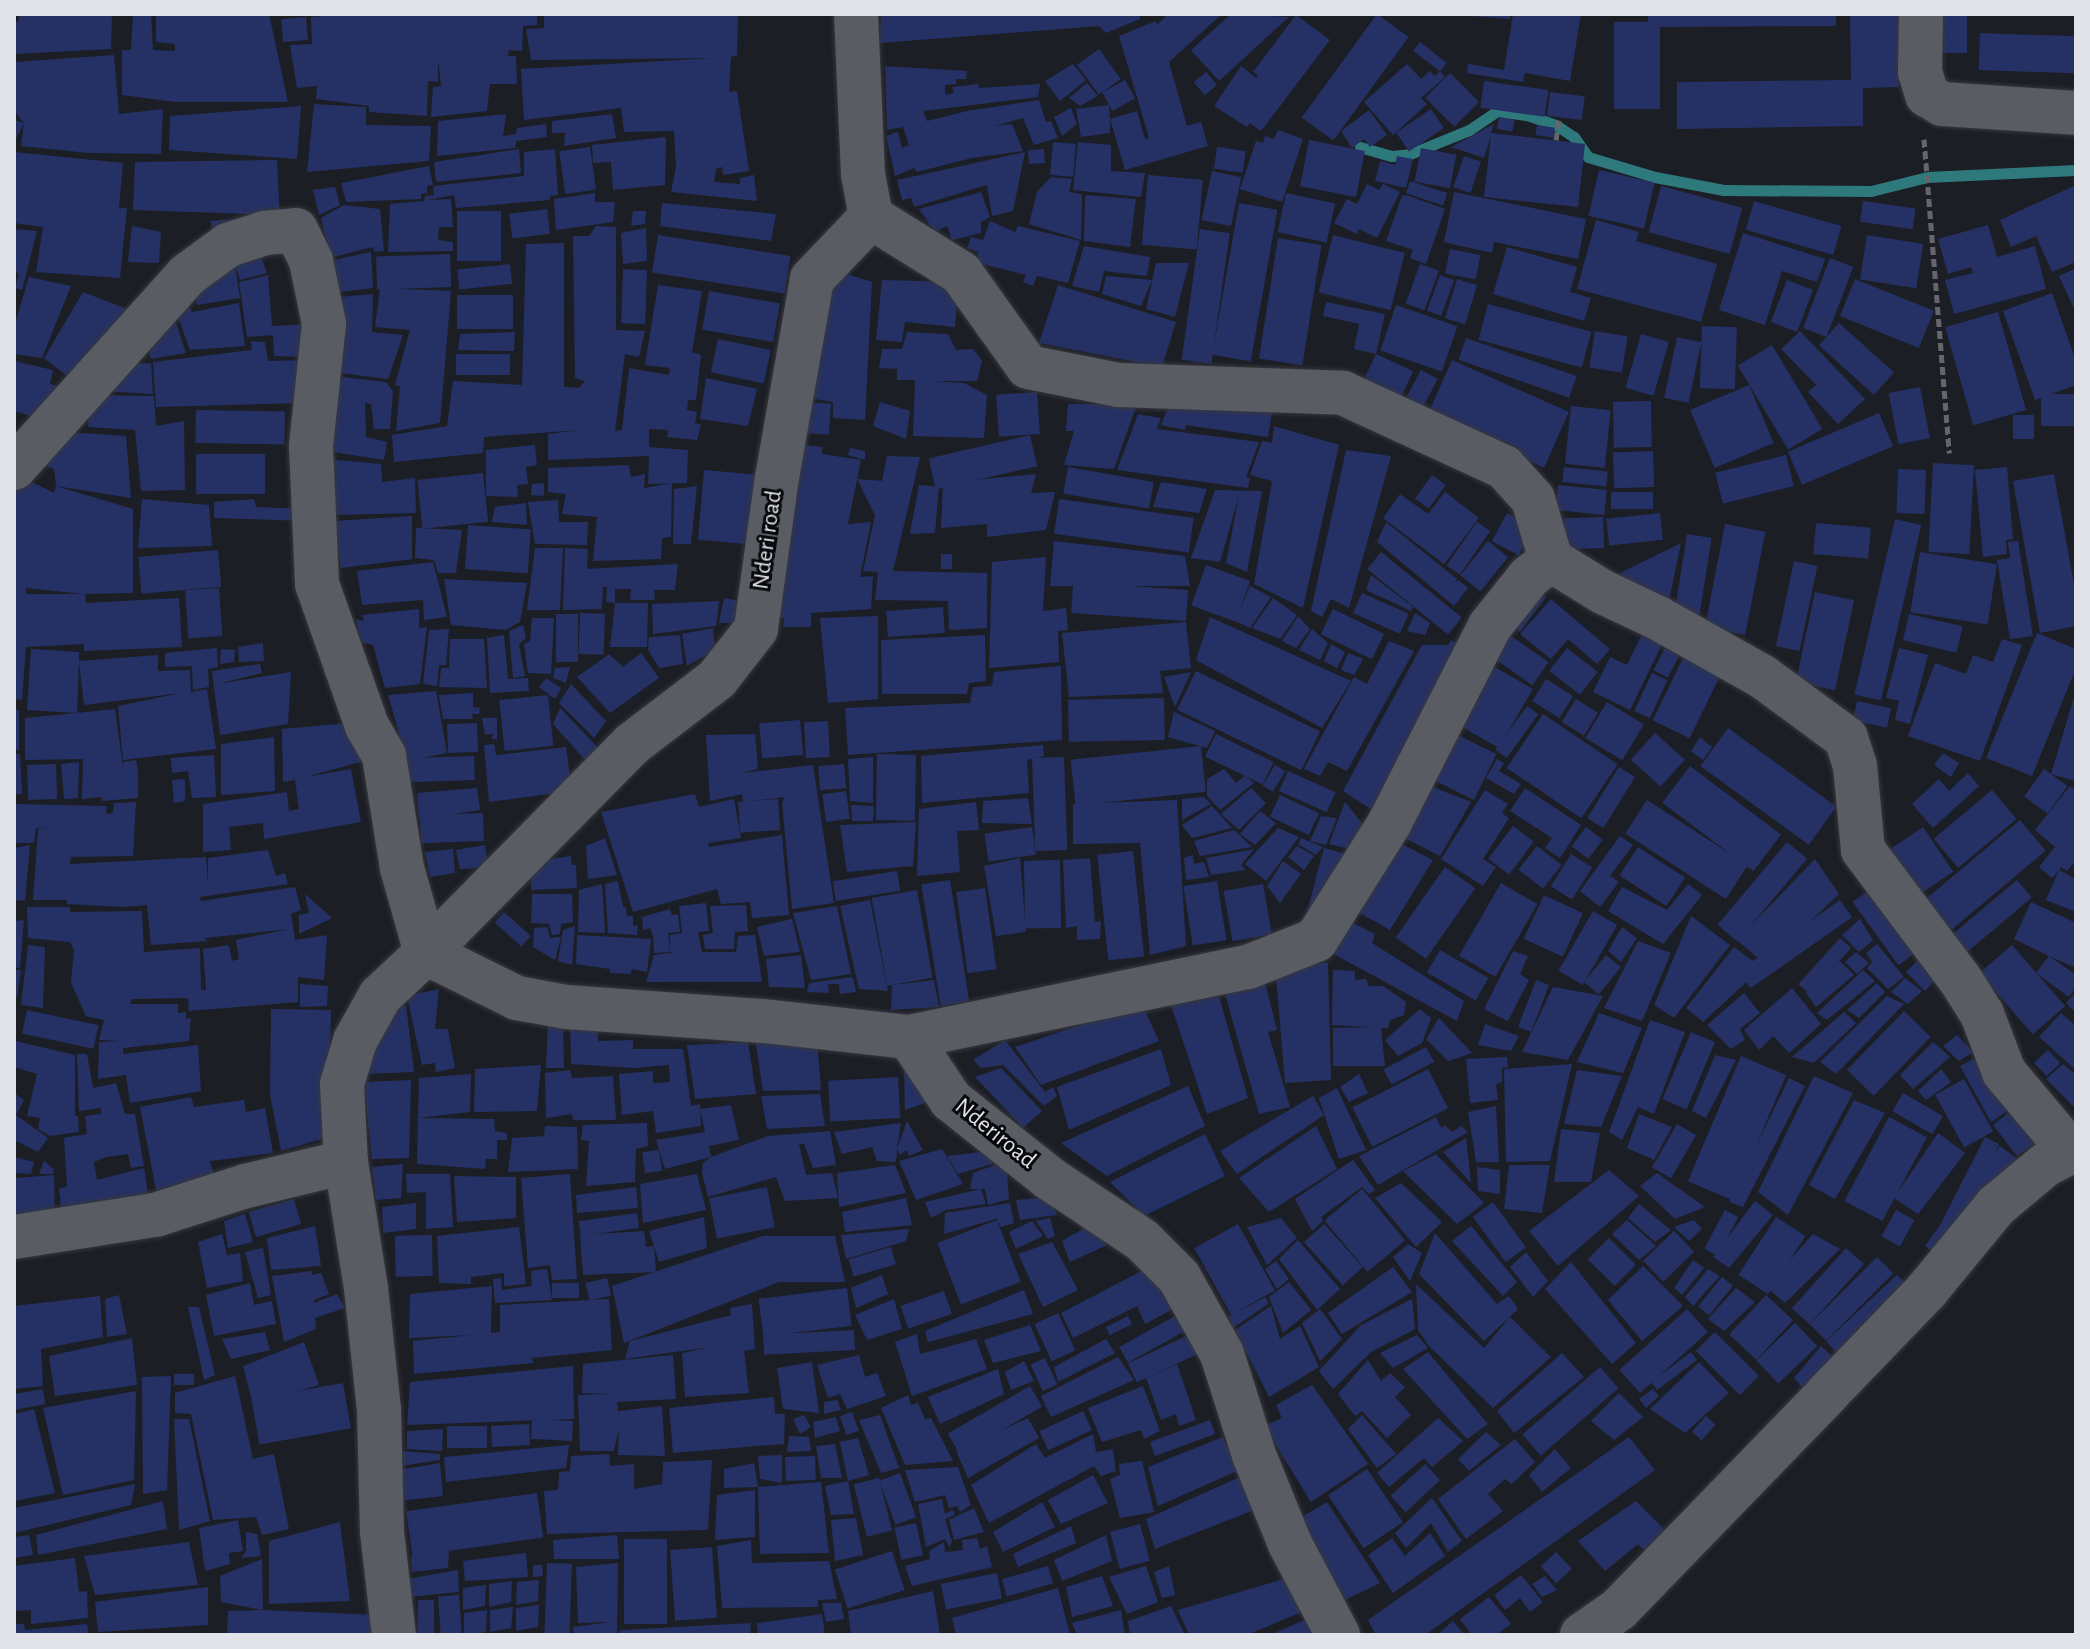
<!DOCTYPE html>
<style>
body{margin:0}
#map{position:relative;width:2090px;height:1649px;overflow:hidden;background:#1c1e25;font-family:"Alegreya Sans",sans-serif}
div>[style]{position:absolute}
.stream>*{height:11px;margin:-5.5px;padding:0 5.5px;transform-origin:5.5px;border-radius:5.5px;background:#2e797c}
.building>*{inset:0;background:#253165;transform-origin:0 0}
.path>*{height:5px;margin-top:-2.5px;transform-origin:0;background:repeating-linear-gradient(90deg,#64666c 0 8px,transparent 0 12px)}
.roads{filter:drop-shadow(0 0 2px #37383e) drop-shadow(0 0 2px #37383e)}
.minor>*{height:44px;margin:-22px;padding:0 22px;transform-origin:22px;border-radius:22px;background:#5a5c64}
span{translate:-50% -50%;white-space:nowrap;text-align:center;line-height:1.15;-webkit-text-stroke:6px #07080b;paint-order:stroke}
.street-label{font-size:24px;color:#e2e3e8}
.frame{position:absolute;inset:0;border:16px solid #e2e3e8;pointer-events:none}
</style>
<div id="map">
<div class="stream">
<i style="left:1360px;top:147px;width:33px;rotate:16deg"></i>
<i style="left:1392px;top:156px;width:18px;rotate:-6deg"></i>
<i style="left:1410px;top:154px;width:64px;rotate:-22.1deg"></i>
<i style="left:1469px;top:130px;width:34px;rotate:-34deg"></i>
<i style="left:1497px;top:111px;width:30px;rotate:8deg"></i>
<i style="left:1527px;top:115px;width:31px;rotate:19deg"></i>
<i style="left:1556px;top:125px;width:22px;rotate:34deg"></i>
<i style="left:1574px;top:137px;width:24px;rotate:55deg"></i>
<i style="left:1588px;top:157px;width:70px;rotate:16.6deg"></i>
<i style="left:1655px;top:177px;width:70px;rotate:10.7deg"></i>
<i style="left:1724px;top:190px;width:147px;rotate:0.4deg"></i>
<i style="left:1871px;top:191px;width:58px;rotate:-14deg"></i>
<i style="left:1927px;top:177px;width:149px;rotate:-2.7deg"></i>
</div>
<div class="building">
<i style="clip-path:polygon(19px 14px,112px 14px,111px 49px,14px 54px,14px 23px,18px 22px)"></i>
<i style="clip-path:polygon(133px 14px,151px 14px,153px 50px,175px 51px,175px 44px,156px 42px,156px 14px,269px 14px,288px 102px,175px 102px,122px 95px,122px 50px,131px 50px)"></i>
<i style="clip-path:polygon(349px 14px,537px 14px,537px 25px,523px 26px,522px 51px,509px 50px,508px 56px,516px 56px,517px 84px,490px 84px,487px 111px,431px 117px,433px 87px,441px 86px,438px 59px,438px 82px,428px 81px,427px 116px,369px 112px,369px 106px,316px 99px,317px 86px,297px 88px,290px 45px,312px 44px,311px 17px)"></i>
<i style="clip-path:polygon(544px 14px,738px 14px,737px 55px,731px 57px,729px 92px,737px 91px,749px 171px,723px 175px,722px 167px,716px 169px,714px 182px,740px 184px,740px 178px,754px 175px,757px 201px,671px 192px,676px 167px,674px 131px,624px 132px,621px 108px,524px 120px,521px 69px,714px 58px,531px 60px,526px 29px,544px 28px)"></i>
<i style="clip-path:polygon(881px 14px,1140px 14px,1140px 19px,1106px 33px,1099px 26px,880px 43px)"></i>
<i style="clip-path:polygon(1168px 14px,1222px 14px,1169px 62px,1187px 126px,1201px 122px,1208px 146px,1125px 170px,1110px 119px,1110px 133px,1081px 137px,1076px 109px,1109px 105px,1110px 119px,1137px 111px,1145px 139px,1149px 138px,1119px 36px,1156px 21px,1157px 25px)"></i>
<i style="clip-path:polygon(1231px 14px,1289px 17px,1219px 81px,1191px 50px)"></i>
<i style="left:1377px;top:14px;width:39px;height:128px;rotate:36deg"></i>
<i style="clip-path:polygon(1445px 14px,1510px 14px,1510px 19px)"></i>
<i style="clip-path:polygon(1513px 14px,1581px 14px,1570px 81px,1525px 73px,1523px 82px,1467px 73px,1468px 64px,1504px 70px)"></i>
<i style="clip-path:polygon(1648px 14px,1836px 14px,1836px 26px,1660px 27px,1660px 109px,1614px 109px,1614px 22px,1648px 22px)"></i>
<i style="clip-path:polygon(1850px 14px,1899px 14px,1899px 87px,1863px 88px,1863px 126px,1677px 129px,1677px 82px,1851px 80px)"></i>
<i style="left:1936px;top:14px;width:31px;height:39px"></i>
<i style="clip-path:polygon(1296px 15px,1330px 40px,1261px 131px,1250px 123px,1247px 127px,1214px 106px,1241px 66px,1256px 78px,1258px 75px,1253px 72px)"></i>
<i style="left:306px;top:17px;width:23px;height:25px;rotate:85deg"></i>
<i style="left:1980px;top:33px;width:96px;height:37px;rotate:2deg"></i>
<i style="left:1420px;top:42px;width:34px;height:11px;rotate:38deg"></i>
<i style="left:1099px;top:49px;width:37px;height:27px;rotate:54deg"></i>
<i style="clip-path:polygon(114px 55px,119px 114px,163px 109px,161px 154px,88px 153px,21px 146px,24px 123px,14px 143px,14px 120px,24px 123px,14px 111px,14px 62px)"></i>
<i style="clip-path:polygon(1073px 64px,1086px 80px,1060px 101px,1045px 81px)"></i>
<i style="clip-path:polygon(1407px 64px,1421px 79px,1430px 71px,1435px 76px,1440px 71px,1445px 77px,1421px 98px,1427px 104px,1393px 135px,1364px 102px)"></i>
<i style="clip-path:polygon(885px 66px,967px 71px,966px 79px,956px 79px,956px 84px,945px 85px,945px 95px,954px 93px,952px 87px,978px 84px,979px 88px,1040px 84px,1038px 97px,923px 111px,927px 121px,967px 111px,1039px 100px,1046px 122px,1051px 121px,1058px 138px,1034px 145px,1023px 118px,994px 126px,1012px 124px,1023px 151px,972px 158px,917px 172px,914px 168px,895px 176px,886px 136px,898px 132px,902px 148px,909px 145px,903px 127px,887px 130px)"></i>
<i style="left:1206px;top:72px;width:17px;height:16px;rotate:50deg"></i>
<i style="left:1450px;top:73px;width:41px;height:35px;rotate:45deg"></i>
<i style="left:1125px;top:80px;width:21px;height:26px;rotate:61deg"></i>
<i style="left:1484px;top:81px;width:65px;height:27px;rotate:8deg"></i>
<i style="clip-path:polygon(1087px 83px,1098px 96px,1080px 106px,1069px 98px)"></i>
<i style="left:1550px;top:92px;width:35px;height:24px;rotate:7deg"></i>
<i style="clip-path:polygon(314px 104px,366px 107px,366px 125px,431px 126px,429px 161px,307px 172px)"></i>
<i style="clip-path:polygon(301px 106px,297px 159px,169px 150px,170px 116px)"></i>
<i style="clip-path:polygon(1071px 108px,1077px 124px,1062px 136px,1054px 117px)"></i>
<i style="left:1431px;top:109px;width:23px;height:42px;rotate:56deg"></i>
<i style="clip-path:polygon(1369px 110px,1387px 135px,1370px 147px,1364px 139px,1352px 148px,1341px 131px)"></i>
<i style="clip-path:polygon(506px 114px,503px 136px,516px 134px,517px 128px,546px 124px,547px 137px,516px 141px,515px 148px,437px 156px,438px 121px)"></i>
<i style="clip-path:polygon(612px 114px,616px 138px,564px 146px,565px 133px,552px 133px,552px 121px)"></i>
<i style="left:1499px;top:117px;width:16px;height:12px;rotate:11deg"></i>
<i style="clip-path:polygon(1494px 124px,1491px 133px,1585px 144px,1578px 207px,1484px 197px,1491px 135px,1484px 158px,1451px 147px)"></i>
<i style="left:1537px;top:125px;width:18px;height:10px;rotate:9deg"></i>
<i style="clip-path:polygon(1278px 130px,1303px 139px,1282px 202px,1240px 189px,1256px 141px,1263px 143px,1265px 136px,1274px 139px)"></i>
<i style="clip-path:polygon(666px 137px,665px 185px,613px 190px,611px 162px,593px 163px,592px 145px)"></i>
<i style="left:1309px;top:140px;width:57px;height:47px;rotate:11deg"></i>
<i style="left:1053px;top:142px;width:23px;height:33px;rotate:5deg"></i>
<i style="clip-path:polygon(1078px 142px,1111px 145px,1111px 171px,1145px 173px,1141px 197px,1073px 190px)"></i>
<i style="left:590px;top:147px;width:43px;height:31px;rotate:82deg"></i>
<i style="left:1217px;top:147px;width:29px;height:22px;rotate:8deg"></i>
<i style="left:1421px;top:148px;width:36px;height:34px;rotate:11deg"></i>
<i style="clip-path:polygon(519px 149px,521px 173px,436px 182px,434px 162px)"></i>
<i style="clip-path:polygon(555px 149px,558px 195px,550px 196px,550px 200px,456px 208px,454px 195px,427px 200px,451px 199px,453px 227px,439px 227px,438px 240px,453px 242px,453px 251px,388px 252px,390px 204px,424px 201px,425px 196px,434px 195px,433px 186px,524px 176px,524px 152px)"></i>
<i style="left:1044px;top:149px;width:14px;height:16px;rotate:86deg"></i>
<i style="clip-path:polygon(14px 152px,123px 163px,119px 208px,127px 208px,120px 278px,36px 272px,43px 227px,14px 223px)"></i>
<i style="clip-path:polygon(1025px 152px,1013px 211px,992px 216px,987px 185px,914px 207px,911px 198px,902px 200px,897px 180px)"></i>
<i style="clip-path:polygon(1397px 156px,1413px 159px,1406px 188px,1375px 181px,1380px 161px,1395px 165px)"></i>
<i style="left:1464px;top:156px;width:18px;height:33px;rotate:19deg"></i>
<i style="clip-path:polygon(277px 160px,280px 223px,250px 230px,249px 214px,133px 210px,135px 162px)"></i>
<i style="clip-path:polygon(429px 166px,433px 185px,427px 186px,427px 193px,421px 194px,421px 199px,346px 202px,341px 183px)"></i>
<i style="left:1599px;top:170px;width:57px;height:47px;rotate:13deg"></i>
<i style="left:1212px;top:171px;width:30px;height:50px;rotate:12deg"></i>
<i style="left:1148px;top:175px;width:55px;height:70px;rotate:5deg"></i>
<i style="clip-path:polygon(1051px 177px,1072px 179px,1069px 192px,1082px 194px,1081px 240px,1029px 224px,1037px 192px)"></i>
<i style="left:1410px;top:181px;width:39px;height:13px;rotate:18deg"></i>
<i style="clip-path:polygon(1367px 184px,1379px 190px,1383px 184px,1400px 192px,1377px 238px,1359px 229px,1357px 234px,1334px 223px,1347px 199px,1357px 204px)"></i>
<i style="clip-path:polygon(2076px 185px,2076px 262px,2052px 272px,2036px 236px,2011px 247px,2000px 220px)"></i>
<i style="left:1661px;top:186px;width:84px;height:48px;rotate:15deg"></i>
<i style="clip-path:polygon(335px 187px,340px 205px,319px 215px,313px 190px)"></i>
<i style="clip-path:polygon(981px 192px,990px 217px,981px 222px,981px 233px,952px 240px,947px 226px,935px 232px,919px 209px)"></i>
<i style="clip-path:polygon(1454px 192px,1586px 219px,1578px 259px,1494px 242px,1492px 253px,1444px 242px)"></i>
<i style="clip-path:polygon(595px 193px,595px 202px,615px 202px,613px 222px,556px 230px,554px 199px)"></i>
<i style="left:1286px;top:193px;width:50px;height:40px;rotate:12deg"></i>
<i style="clip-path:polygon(1085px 195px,1136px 199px,1130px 247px,1084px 241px)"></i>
<i style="clip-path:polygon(1406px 195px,1445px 209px,1426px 264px,1410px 258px,1413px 250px,1386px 241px,1402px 196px)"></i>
<i style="left:1754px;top:201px;width:91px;height:30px;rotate:16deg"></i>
<i style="left:1863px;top:201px;width:53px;height:21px;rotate:8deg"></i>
<i style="clip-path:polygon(662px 203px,776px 214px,771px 241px,660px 226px)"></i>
<i style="left:1239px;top:203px;width:39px;height:154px;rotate:10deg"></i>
<i style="clip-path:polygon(344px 205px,380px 209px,384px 251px,375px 252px,372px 247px,330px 258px,321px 218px)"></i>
<i style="left:547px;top:209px;width:25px;height:38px;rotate:83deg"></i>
<i style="left:457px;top:211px;width:44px;height:50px"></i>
<i style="clip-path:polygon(633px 211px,646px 211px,645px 224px,631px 226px)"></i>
<i style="clip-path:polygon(244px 218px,214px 235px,210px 221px)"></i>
<i style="clip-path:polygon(1596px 220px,1639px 232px,1636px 241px,1717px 264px,1701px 322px,1577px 289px)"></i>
<i style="clip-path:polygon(990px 221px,1015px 232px,1018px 226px,1080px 241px,1068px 283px,1037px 276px,1033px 286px,1023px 282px,1026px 275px,978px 263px,978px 252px,967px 248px,971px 237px,983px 240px)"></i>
<i style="clip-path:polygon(1988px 225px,1997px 257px,2035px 246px,2046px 289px,1954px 314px,1945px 280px,1973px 273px,1971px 267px,1948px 274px,1938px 239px)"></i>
<i style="clip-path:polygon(132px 226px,161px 232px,159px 263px,128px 262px)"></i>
<i style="clip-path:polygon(596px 226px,616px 227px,616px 330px,645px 331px,639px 357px,625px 354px,615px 431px,622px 430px,629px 368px,669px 375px,670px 368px,645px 365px,658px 285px,702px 291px,692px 352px,701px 355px,696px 400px,688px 400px,687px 410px,697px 412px,695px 423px,701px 425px,697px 440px,667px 437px,668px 430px,649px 429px,649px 447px,688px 450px,687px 483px,648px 484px,649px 456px,548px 460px,548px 434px,580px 430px,484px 437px,483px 453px,394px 462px,392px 435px,447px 426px,453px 381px,522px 385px,526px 244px,564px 243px,564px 387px,579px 388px,585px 381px,575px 378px,573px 236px,589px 236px)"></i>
<i style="clip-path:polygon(646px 228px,647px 261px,623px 264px,621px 233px)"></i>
<i style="clip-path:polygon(14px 229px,37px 231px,22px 290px,15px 288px,19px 273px,14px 272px)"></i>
<i style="left:1200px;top:229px;width:30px;height:132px;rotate:8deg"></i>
<i style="clip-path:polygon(1743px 233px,1825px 259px,1817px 282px,1782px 271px,1765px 325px,1719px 310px)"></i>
<i style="left:658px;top:235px;width:134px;height:38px;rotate:9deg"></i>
<i style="left:1333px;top:235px;width:74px;height:59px;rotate:14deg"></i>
<i style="left:1867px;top:235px;width:57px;height:45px;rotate:9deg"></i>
<i style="left:1278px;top:238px;width:44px;height:122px;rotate:9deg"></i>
<i style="clip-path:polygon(255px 240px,267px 273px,240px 280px,234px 261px)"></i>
<i style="clip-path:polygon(1084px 246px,1150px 257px,1147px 276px,1104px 271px,1099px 292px,1072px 286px)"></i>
<i style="clip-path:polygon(1507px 247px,1577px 267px,1570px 292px,1591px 298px,1584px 321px,1493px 294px)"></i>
<i style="left:1450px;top:249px;width:31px;height:25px;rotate:11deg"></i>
<i style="clip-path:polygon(371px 252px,373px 288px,339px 292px,333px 260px)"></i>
<i style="left:450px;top:254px;width:33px;height:74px;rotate:88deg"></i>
<i style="left:1830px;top:258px;width:25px;height:75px;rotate:21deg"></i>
<i style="clip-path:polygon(234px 259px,240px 298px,197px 305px,192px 282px)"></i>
<i style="clip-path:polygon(1156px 263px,1189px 263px,1175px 317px,1146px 309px)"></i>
<i style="left:510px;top:264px;width:20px;height:53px;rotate:84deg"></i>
<i style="left:1420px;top:264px;width:20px;height:42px;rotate:20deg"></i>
<i style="clip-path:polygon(829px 268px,872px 282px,865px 420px,833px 418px,833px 402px,803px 397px)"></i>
<i style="clip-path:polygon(2076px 268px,2076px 313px,2059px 276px)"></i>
<i style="left:647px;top:270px;width:54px;height:24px;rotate:92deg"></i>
<i style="clip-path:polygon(268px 275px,272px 326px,314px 324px,306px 357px,274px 356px,273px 335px,247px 337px,239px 282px)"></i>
<i style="left:1440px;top:275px;width:15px;height:38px;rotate:20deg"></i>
<i style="clip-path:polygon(1106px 276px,1152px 280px,1141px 306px,1102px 294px)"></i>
<i style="clip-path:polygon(29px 277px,71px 286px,42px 358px,14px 354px,14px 327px)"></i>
<i style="left:1457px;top:279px;width:21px;height:41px;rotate:17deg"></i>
<i style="left:1855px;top:279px;width:85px;height:40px;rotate:22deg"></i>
<i style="clip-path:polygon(882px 280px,959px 282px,955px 327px,905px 322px,902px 342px,876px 340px)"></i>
<i style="left:1787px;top:280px;width:28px;height:45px;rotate:21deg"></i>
<i style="clip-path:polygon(1058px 285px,1176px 322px,1162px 367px,1039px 343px)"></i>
<i style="clip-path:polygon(380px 288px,451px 291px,440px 423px,396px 431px,400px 386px,395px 385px,410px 330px,375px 327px)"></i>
<i style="left:709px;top:291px;width:72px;height:39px;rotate:10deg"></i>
<i style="clip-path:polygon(83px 292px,140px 314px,76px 383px,44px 358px)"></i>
<i style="clip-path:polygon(2052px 293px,2076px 361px,2076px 385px,2035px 400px,2003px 311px)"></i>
<i style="clip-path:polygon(373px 294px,372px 332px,403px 335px,388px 379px,332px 372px,340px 297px)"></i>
<i style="left:513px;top:295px;width:34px;height:56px;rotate:90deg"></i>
<i style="clip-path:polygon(1326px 302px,1385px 314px,1376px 354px,1354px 349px,1359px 324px,1323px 316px)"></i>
<i style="clip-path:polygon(188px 303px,192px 312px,239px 303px,245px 346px,190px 350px,175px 309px)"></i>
<i style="left:1488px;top:304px;width:107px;height:37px;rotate:15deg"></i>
<i style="left:1396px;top:305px;width:65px;height:48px;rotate:19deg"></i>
<i style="left:1998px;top:312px;width:102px;height:55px;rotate:74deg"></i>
<i style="clip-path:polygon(174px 317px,186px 353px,151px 359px,145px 336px)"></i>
<i style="left:1839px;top:323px;width:74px;height:30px;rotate:42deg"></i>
<i style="left:1702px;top:326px;width:35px;height:62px;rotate:2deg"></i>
<i style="left:1595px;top:331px;width:33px;height:37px;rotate:9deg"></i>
<i style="clip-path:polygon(1800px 331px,1865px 399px,1838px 424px,1808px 392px,1816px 385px,1781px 349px)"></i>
<i style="clip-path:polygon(515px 332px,514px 351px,458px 350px,460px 334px)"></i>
<i style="clip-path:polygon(907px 332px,948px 334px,956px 350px,973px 349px,982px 361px,977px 381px,932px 381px,964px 383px,987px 395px,984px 438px,913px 436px,915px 380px,897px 380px,897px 369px,879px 368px,882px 349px,902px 349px)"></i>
<i style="left:1641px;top:334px;width:29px;height:56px;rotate:16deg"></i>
<i style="left:1677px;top:337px;width:25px;height:62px;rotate:12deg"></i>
<i style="left:1466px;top:338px;width:117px;height:23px;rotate:19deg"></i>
<i style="left:718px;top:339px;width:54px;height:34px;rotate:12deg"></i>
<i style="clip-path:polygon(251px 341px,265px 342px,268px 361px,315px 360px,304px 403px,156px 407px,153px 362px,252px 350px)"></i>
<i style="left:1772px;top:345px;width:98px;height:40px;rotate:59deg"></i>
<i style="left:456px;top:354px;width:54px;height:21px"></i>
<i style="left:1376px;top:354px;width:41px;height:31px;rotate:25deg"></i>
<i style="left:1452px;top:360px;width:128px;height:61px;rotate:24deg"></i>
<i style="clip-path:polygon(14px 361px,53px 370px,50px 384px,72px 390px,44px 420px,14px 411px)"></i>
<i style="clip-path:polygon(151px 363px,153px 394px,102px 391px,104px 377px,126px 377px,127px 364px)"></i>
<i style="left:1421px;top:370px;width:19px;height:33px;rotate:28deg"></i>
<i style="clip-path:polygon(334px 376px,386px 382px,393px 391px,390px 429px,374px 429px,371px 404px,365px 403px,366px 437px,387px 442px,384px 460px,326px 451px)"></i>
<i style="clip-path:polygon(706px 378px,757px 389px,748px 426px,700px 419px)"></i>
<i style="left:1749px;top:385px;width:63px;height:64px;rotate:67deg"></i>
<i style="left:1920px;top:387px;width:52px;height:32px;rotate:79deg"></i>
<i style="left:1037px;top:392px;width:42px;height:41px;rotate:86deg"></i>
<i style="left:2076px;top:394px;width:32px;height:35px;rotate:90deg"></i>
<i style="clip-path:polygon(89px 395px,154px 396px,156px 426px,184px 421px,185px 490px,141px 491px,135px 430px,88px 427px)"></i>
<i style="clip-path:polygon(1171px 400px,1273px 406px,1268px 437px,1186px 425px,1185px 430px,1161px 425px)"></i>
<i style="left:1651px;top:401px;width:46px;height:38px;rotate:89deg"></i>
<i style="left:805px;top:402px;width:26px;height:31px;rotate:4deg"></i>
<i style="clip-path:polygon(880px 402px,910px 411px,906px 439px,873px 426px)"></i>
<i style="clip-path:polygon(1068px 404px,1137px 404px,1114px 469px,1064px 465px,1074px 431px,1066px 431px)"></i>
<i style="left:1571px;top:406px;width:40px;height:58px;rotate:6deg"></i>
<i style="left:196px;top:410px;width:89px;height:33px;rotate:1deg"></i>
<i style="left:1879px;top:413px;width:36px;height:99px;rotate:67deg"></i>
<i style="clip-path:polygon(1138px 414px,1161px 418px,1157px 429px,1259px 442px,1246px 477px,1250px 478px,1248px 488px,1117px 470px)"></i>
<i style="left:2013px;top:415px;width:21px;height:24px"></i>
<i style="clip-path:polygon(1274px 426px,1339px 445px,1303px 608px,1254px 584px,1272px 481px,1250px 475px,1262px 441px,1272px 443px)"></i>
<i style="clip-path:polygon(53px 431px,126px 436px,131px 498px,56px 486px,54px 469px,40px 465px)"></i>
<i style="left:1030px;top:435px;width:32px;height:104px;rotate:77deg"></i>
<i style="clip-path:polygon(798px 444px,822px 447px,822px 454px,861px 460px,848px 524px,871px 522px,860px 577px,873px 576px,871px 609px,811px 613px,811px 627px,783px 627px,784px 618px,771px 618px)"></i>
<i style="clip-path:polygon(535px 445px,537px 465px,526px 467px,528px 484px,517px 485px,518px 497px,486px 496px,486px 450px)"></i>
<i style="clip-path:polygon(850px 448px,865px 451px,865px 460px,848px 455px)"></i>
<i style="clip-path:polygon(1346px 450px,1391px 456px,1349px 608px,1331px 599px,1322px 617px,1311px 611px)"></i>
<i style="left:1653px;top:451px;width:36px;height:40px;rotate:88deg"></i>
<i style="left:265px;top:454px;width:40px;height:69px;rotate:90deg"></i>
<i style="left:1786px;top:455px;width:32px;height:73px;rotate:76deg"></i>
<i style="clip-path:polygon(887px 456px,920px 457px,893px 571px,987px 573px,987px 628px,949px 630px,948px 601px,875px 600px,878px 572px,863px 571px,875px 515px,857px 479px,882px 481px)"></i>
<i style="clip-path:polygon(327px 459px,381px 464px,382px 482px,415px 478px,416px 513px,333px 515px)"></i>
<i style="left:1933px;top:463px;width:41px;height:89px;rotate:3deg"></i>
<i style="clip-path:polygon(629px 465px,631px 477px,645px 474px,644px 488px,672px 483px,671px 537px,662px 538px,661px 559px,593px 561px,597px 517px,562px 514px,566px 494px,548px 492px,548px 468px)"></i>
<i style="left:1068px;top:467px;width:87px;height:27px;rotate:10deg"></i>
<i style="left:1564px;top:467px;width:44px;height:15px;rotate:6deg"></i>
<i style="clip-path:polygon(2007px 467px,2013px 539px,2006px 540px,2007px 554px,1983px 557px,1975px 470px)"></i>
<i style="left:1898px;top:469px;width:28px;height:44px;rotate:2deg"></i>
<i style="left:704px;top:470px;width:60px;height:70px;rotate:5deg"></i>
<i style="left:483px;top:473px;width:49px;height:66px;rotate:84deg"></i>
<i style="clip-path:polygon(1036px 474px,1031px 493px,1055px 492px,1046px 530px,987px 537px,987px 524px,941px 528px,943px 483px)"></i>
<i style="clip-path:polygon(2054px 474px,2076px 595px,2076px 626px,2040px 633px,2013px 481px)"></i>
<i style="clip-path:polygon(evenodd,18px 475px,54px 493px,56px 486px,133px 509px,133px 593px,85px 594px,86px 603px,179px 598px,182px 647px,84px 651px,84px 644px,26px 647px,22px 700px,14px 699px,14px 480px,18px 475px,26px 588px,83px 594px,26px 594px,26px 588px)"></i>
<i style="left:1432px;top:475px;width:17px;height:29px;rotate:36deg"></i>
<i style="clip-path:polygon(1161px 482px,1207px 489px,1199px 513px,1153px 507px)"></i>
<i style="clip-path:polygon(544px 483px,544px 496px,531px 495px,532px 484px)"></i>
<i style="clip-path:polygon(919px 485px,939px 487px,935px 533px,910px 534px)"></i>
<i style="left:1558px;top:485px;width:49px;height:25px;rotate:6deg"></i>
<i style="clip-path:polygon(697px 486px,691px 544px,673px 544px,674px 489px)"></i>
<i style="clip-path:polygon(1215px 490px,1262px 491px,1247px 572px,1226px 563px,1239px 496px,1220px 562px,1191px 558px)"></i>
<i style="clip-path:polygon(1445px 492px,1479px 518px,1444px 564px,1383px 518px,1400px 494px,1428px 514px)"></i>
<i style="left:1653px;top:492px;width:17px;height:42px;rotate:90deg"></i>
<i style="clip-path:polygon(142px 499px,209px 505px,212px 546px,138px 548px)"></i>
<i style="clip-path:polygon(254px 499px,256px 507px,308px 509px,306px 521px,214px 518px,214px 502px)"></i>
<i style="left:1059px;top:499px;width:136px;height:35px;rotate:8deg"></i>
<i style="clip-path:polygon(558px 500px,559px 522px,588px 522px,587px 545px,535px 544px,528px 502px)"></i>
<i style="clip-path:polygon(526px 503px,527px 525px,492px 522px,495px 507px)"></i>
<i style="left:1507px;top:513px;width:30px;height:32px;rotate:28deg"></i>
<i style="left:1660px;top:513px;width:27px;height:54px;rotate:84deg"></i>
<i style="clip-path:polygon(412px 516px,412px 559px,341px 568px,334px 521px)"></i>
<i style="left:1603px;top:517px;width:31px;height:39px;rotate:88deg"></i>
<i style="left:1895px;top:519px;width:27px;height:180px;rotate:13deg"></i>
<i style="clip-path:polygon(1386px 522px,1457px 579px,1455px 582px,1458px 580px,1468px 588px,1454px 606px,1377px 542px)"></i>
<i style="left:1477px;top:522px;width:16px;height:53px;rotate:35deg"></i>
<i style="left:1816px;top:523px;width:55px;height:31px;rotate:5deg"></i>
<i style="left:1725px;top:524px;width:41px;height:105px;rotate:11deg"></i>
<i style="left:468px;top:525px;width:63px;height:44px;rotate:4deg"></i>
<i style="clip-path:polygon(416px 528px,462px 530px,456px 573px,438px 573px,434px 560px,415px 558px)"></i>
<i style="left:1687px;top:534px;width:25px;height:79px;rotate:9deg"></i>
<i style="clip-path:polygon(1054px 541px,1185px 556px,1190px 586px,1050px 586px)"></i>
<i style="left:1488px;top:541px;width:26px;height:44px;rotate:39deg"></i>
<i style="clip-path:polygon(2018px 541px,2033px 636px,2010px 639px,1997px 560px,2010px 558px,2008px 542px)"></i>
<i style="clip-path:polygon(1681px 543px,1668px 606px,1616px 575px)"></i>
<i style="clip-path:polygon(535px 548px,563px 548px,560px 610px,527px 610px)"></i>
<i style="clip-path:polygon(565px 548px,588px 549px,587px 569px,678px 564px,675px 590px,654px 590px,655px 600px,630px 600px,631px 589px,615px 589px,615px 603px,606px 602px,607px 587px,603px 587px,602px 609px,563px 610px)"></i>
<i style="left:218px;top:550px;width:37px;height:80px;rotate:85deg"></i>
<i style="left:1381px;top:552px;width:104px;height:22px;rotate:39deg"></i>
<i style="left:1920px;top:552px;width:78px;height:61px;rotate:9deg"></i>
<i style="left:941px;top:554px;width:11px;height:15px"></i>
<i style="clip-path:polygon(1046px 557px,1043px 611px,1066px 608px,1068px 630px,1058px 631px,1059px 662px,989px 668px,992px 562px)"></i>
<i style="left:1794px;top:561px;width:24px;height:87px;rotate:12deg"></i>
<i style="clip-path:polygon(433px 562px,447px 617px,424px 620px,423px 600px,362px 605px,357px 571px)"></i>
<i style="left:1206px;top:565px;width:47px;height:43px;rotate:20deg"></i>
<i style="clip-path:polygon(1371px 575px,1413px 607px,1411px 611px,1366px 590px)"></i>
<i style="clip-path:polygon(444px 579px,527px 583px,520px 622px,505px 630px,451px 625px)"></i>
<i style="clip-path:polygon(1250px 586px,1271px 597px,1250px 628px,1235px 621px)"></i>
<i style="left:219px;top:588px;width:48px;height:34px;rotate:86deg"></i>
<i style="left:1188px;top:590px;width:31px;height:115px;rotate:94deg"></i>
<i style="left:1815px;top:592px;width:40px;height:92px;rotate:12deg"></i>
<i style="left:1362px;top:593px;width:51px;height:22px;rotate:24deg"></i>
<i style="clip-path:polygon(1540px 593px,1546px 597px,1520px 632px,1506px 621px)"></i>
<i style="clip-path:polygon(724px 598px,744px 602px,742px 623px,719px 623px)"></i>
<i style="clip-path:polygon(1273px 598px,1297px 615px,1280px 639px,1252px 628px)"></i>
<i style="clip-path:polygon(1551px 599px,1610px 649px,1597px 664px,1568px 639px,1551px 659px,1520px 634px)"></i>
<i style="clip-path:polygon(719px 601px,716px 626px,653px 634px,652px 604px)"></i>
<i style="clip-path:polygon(615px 603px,648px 603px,647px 647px,610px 647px)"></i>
<i style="left:943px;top:607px;width:26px;height:57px;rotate:86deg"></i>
<i style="clip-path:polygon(419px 609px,419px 628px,427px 627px,420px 684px,385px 688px,373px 645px,361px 642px,356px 619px,364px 621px,362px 615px)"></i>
<i style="left:1333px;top:609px;width:57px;height:28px;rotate:26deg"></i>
<i style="left:580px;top:613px;width:25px;height:41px;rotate:2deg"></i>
<i style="clip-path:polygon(1415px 613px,1430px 623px,1425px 635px,1407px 631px)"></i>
<i style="left:578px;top:614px;width:48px;height:22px;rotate:90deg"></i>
<i style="left:1909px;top:614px;width:55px;height:27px;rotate:13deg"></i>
<i style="clip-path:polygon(878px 616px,878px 699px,828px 703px,820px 618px)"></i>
<i style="clip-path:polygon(1298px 616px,1310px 629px,1296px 648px,1282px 641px)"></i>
<i style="clip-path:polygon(1210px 617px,1351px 681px,1322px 728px,1196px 660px)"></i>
<i style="clip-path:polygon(532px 618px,554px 618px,551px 674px,528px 673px,524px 644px,530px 641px)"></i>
<i style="clip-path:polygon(1186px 622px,1191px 668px,1160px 671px,1163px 693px,1069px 697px,1062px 633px)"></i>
<i style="clip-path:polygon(523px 625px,526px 638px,519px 644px,525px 676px,513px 678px,509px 631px)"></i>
<i style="clip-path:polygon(1646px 626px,1666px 636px,1630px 710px,1593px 692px,1610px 657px,1627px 665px)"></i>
<i style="clip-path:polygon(713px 628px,715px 650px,687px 666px,682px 634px)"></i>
<i style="clip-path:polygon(449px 629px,446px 665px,439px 665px,437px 686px,423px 684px,429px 630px)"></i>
<i style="clip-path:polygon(1312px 629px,1328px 643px,1320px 660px,1299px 650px)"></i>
<i style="left:1501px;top:629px;width:58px;height:28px;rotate:35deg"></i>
<i style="clip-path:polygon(2037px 633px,2076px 649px,2076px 668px,2032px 776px,1986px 758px)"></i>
<i style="clip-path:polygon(504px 635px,508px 679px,528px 678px,529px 691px,490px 693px,487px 638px)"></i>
<i style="clip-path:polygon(680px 635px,683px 664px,659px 668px,648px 650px,649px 637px)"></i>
<i style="clip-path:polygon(985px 635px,986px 681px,969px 683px,967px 694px,882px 694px,881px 640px)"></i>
<i style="clip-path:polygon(450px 639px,484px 639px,487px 688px,439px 687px,441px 668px,449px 668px)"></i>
<i style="clip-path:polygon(2002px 639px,2022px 645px,1980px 761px,1908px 736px,1935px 663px,1966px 674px,1973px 655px,1993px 662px)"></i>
<i style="clip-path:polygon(1451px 640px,1467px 650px,1377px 813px,1343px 791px,1422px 645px,1448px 645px)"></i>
<i style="clip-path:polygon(1389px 641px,1414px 651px,1347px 771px,1328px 762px,1320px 776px,1304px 769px,1354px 677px,1367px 684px)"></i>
<i style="clip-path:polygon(263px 643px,264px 661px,239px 662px,238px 647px)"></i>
<i style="clip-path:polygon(1331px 644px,1345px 652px,1337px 668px,1324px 661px)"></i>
<i style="clip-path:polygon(217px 648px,218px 667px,208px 669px,209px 687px,193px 690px,192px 666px,165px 667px,165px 653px)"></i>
<i style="left:1567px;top:648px;width:39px;height:29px;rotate:38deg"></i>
<i style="left:1665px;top:648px;width:16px;height:25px;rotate:27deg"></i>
<i style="clip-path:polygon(1899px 648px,1928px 655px,1910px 724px,1895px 720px,1899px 701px,1886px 698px)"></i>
<i style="clip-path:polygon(31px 649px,79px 652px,79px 661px,158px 655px,158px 671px,190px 670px,191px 692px,207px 689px,216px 749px,123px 760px,118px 706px,181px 693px,84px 705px,79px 661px,77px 713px,115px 709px,123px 768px,123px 762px,136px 760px,138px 772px,138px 798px,102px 801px,101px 797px,82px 799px,83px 759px,25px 760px,25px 718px,77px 713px,27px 710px)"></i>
<i style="clip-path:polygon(221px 649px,235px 650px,234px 662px,220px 664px)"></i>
<i style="left:1686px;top:652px;width:41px;height:76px;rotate:26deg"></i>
<i style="clip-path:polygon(641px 653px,659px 678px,610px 713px,577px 677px,609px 654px,623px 667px)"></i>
<i style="clip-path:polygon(1348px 653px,1363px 659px,1354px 675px,1341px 670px)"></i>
<i style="left:1486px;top:662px;width:54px;height:68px;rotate:30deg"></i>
<i style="clip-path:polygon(260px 664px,262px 673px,217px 684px,291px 672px,288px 724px,220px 735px,212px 671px)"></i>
<i style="clip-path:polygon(1061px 666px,1062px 740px,848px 755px,845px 708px,970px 703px,973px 687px,992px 686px,994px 672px)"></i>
<i style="clip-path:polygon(570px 667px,566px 683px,553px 678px,555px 668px)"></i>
<i style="left:1196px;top:671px;width:138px;height:43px;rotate:26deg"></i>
<i style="clip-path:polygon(1191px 672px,1175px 707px,1164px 677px)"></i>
<i style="left:1652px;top:673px;width:17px;height:42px;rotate:25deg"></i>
<i style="clip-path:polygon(546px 678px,561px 688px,555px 699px,539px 687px)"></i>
<i style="left:1546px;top:679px;width:32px;height:26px;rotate:32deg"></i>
<i style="clip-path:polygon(571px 684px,606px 721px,594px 738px,559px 703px)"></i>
<i style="clip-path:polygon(436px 691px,447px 753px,407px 761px,388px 695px)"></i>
<i style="clip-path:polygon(473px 693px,473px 707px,480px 708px,479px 714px,472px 714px,473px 719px,443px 719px,439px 695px)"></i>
<i style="clip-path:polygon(2075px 694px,2076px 694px,2076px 781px,2051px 774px)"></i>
<i style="left:548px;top:695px;width:51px;height:49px;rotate:84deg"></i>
<i style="left:1164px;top:698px;width:42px;height:96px;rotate:89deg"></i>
<i style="left:1576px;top:699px;width:26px;height:27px;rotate:32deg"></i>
<i style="left:1857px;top:701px;width:35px;height:20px;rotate:12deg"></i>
<i style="left:1607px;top:702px;width:43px;height:42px;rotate:31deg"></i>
<i style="left:1527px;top:706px;width:14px;height:54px;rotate:36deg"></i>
<i style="clip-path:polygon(560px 708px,603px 753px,593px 769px,553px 724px)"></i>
<i style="left:19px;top:710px;width:40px;height:5px;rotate:90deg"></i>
<i style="clip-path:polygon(1174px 712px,1215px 731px,1207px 748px,1168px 737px)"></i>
<i style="left:1543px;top:714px;width:90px;height:65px;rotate:34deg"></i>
<i style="clip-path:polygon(482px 718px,497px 718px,497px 739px,492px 739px,493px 734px,485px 735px)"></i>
<i style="left:800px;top:720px;width:35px;height:41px;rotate:85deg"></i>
<i style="left:828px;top:721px;width:36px;height:24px;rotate:87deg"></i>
<i style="clip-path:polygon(350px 723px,363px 742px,360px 762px,306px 777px,351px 769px,361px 822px,264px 839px,263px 823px,229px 827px,231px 850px,203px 852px,203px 804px,287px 792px,289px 811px,299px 809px,295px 780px,283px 782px,282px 729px)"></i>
<i style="left:477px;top:723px;width:29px;height:30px;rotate:88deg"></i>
<i style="left:1728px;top:728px;width:134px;height:47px;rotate:36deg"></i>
<i style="left:1447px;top:730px;width:55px;height:51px;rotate:26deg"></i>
<i style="left:1655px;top:733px;width:40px;height:36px;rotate:42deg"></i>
<i style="clip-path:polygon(755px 734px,758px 769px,741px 773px,813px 765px,834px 903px,792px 909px,782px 803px,785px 797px,743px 802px,742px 794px,710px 801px,706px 735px)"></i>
<i style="left:1216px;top:734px;width:64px;height:25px;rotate:26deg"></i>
<i style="clip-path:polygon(274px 737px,275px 791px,221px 795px,221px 744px)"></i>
<i style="clip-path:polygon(1700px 737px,1712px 747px,1703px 760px,1691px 751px)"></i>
<i style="clip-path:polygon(494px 744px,496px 755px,566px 747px,572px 791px,489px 802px,484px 745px)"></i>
<i style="clip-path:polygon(1043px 745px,1044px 756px,1027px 760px,1029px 793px,922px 803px,921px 756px)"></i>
<i style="left:1201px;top:746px;width:46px;height:131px;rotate:84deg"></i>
<i style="clip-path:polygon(1943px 753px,1959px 763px,1951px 777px,1934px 765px)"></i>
<i style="clip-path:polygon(14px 754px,20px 754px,22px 794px,14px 794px)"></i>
<i style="left:877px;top:754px;width:39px;height:66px;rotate:1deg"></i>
<i style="clip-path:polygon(214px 755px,216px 797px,192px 798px,188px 771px,172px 773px,171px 758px)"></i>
<i style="left:474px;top:756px;width:24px;height:67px;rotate:88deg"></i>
<i style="clip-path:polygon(873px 757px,873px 803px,850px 801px,848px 759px)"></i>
<i style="left:1064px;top:757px;width:93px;height:32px;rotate:88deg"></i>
<i style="clip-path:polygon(1497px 759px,1504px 763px,1499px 771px,1521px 784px,1514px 794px,1486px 778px)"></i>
<i style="clip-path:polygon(79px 762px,78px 798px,64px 799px,61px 764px)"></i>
<i style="left:56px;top:764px;width:35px;height:29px;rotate:88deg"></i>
<i style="left:844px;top:764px;width:24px;height:26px;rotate:85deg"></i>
<i style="left:1275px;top:765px;width:12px;height:24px;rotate:31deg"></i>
<i style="left:1690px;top:766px;width:114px;height:46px;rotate:37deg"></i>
<i style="left:1619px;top:767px;width:19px;height:60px;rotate:32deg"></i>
<i style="clip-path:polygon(1224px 769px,1236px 783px,1245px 776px,1254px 783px,1220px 810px,1207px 796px,1207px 779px)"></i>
<i style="left:2044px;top:769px;width:29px;height:34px;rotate:36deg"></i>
<i style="left:1288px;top:771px;width:52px;height:22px;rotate:24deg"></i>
<i style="clip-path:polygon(1968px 773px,1979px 786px,1933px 828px,1912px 804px,1939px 779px,1949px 791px)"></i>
<i style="clip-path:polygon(185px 779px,185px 801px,174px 803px,172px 780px)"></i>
<i style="clip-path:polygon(1425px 784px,1471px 802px,1440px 856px,1397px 834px)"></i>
<i style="clip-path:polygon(2070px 786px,2076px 791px,2076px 860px,2067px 871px,2061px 867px,2059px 870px,2076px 879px,2076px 912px,2046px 900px,2059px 870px,2052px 878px,2039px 867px,2055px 847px,2035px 830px)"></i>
<i style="clip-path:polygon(477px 788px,480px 810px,419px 819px,417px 793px)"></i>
<i style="clip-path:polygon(1251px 788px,1266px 803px,1239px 830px,1221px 814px)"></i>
<i style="clip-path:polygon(1525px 788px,1581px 825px,1560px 858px,1545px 848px,1552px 838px,1510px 811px)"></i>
<i style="clip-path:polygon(1485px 790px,1508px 804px,1502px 813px,1509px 818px,1483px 859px,1496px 867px,1483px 886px,1441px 859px)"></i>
<i style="left:1992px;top:790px;width:38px;height:76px;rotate:50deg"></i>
<i style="left:846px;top:791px;width:28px;height:24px;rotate:82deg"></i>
<i style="clip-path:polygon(695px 794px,699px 807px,734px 799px,741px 838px,708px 843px,709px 847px,782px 835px,789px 915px,752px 918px,750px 902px,721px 904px,717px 889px,633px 912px,601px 812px)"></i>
<i style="left:1280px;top:795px;width:43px;height:24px;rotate:25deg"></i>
<i style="clip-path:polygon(1204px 797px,1211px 804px,1182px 820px,1182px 799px)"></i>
<i style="clip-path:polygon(1028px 798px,1032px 824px,982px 823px,983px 801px)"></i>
<i style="left:778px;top:799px;width:31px;height:40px;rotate:86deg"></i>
<i style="clip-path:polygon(1177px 800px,1186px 946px,1150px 955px,1140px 843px,1073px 844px,1073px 804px)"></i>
<i style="left:1647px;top:800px;width:120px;height:40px;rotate:33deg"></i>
<i style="clip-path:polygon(136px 802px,133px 856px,71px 857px,70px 864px,206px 857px,208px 883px,208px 858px,268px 850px,276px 876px,285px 873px,288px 884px,200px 897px,201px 901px,295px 887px,301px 910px,291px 914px,295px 940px,327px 935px,324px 980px,298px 977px,298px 1002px,189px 1011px,188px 998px,132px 999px,130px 1004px,178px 1004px,178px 1013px,186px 1012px,186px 1019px,191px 1018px,189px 1041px,123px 1048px,123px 1054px,198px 1045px,201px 1091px,130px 1103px,126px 1075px,98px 1079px,99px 1042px,120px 1041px,99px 1040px,104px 1020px,86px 1016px,71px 983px,74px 950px,70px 942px,28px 938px,27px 907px,70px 907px,70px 912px,142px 911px,144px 952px,200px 948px,201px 990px,206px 990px,203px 949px,229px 945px,232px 961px,239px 959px,236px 940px,289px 929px,205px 938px,207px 941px,151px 945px,147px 905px,124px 907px,67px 904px,67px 900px,33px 900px,38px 829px,48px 829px,36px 828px,34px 843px,14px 843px,14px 804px,107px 806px,106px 814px,113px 813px,114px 803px)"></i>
<i style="clip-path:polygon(976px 802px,979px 830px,957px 831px,960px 872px,917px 876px,919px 809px)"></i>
<i style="clip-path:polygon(1345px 802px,1365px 827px,1350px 849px,1329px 844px)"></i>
<i style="clip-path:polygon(851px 805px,874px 806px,873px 821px,852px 821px)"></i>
<i style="clip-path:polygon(1212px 806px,1232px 828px,1192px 838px,1182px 825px)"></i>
<i style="clip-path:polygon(1260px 811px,1276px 823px,1255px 845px,1240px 834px)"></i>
<i style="left:483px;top:813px;width:28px;height:63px;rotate:88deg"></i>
<i style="clip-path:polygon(1321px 816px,1337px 818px,1326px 845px,1310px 841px)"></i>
<i style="left:2020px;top:820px;width:40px;height:126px;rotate:50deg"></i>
<i style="clip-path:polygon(916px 822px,913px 866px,847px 872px,840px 825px)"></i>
<i style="left:1513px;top:826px;width:26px;height:41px;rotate:37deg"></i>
<i style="left:1032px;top:827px;width:28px;height:48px;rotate:82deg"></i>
<i style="left:1586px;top:827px;width:21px;height:24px;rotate:37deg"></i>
<i style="left:1923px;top:827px;width:54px;height:42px;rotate:56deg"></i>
<i style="clip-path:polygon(1278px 828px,1299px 837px,1266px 881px,1245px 864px)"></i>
<i style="clip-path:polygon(1234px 830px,1252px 847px,1200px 856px,1194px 841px)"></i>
<i style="clip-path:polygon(1620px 836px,1633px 845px,1610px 876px,1619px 882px,1600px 907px,1580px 891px)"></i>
<i style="clip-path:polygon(605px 838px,617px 875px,588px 879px,586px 846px)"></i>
<i style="clip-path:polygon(1301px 838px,1311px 842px,1323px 847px,1316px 855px,1298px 844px)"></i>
<i style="clip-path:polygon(1392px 839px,1433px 860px,1390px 930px,1356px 911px)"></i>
<i style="left:1787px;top:842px;width:26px;height:108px;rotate:40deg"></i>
<i style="clip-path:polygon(30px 845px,25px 900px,14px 901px,14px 848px)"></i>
<i style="clip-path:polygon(485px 845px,489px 868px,460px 869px,456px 850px)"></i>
<i style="clip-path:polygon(1297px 846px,1314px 856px,1304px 870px,1288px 857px)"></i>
<i style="left:1537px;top:846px;width:31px;height:30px;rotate:38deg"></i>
<i style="left:1638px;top:847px;width:56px;height:34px;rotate:33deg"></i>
<i style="left:1324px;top:848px;width:24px;height:77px;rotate:15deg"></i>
<i style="clip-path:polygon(453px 849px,455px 873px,430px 877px,425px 852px)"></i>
<i style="clip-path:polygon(1254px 849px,1241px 865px,1246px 870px,1211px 875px,1206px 858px)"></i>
<i style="left:1133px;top:851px;width:106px;height:36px;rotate:84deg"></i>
<i style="left:1571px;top:854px;width:25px;height:38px;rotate:32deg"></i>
<i style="clip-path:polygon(1193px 855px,1194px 864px,1204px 862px,1209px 877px,1186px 880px,1184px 858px)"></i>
<i style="clip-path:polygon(571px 856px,572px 865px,576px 865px,577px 888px,531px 890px,531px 862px)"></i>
<i style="clip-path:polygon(1020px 858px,1026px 932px,996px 936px,984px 866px)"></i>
<i style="clip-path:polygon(1090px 858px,1095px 922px,1101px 921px,1100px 939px,1077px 940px,1077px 926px,1066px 928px,1063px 860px)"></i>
<i style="clip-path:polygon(1815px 859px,1839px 894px,1765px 964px,1737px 940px)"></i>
<i style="left:1060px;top:860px;width:68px;height:36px;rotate:89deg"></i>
<i style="clip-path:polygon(1283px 861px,1301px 874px,1280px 903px,1267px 886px)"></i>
<i style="left:1445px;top:867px;width:37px;height:86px;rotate:35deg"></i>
<i style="left:897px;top:871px;width:20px;height:65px;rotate:81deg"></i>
<i style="left:950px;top:880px;width:123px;height:29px;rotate:81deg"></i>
<i style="left:2017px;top:880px;width:23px;height:85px;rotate:50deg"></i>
<i style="clip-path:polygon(618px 881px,623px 907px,626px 907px,627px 916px,633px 916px,633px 926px,638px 925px,637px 935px,608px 933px,605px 884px)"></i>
<i style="left:1217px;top:881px;width:60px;height:34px;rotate:81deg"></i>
<i style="left:1501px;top:883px;width:42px;height:84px;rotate:30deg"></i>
<i style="clip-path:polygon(602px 884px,605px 933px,578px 932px,579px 890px)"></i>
<i style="left:1263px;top:884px;width:51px;height:40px;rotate:80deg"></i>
<i style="clip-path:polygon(1688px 884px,1702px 895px,1663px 944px,1608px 911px,1622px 887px,1667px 910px)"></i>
<i style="left:985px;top:888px;width:82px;height:29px;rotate:82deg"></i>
<i style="left:1872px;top:888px;width:78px;height:24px;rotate:54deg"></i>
<i style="left:917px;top:890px;width:89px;height:46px;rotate:80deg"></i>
<i style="clip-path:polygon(305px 894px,332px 918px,299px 934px,299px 915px,309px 913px)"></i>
<i style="clip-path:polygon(532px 894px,572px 894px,573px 922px,561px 924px,560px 934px,552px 935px,549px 924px,531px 923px)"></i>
<i style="left:1544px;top:895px;width:43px;height:48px;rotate:25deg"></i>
<i style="clip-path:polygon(870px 900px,888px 991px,859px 989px,840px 906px)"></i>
<i style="left:1840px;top:900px;width:21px;height:124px;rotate:55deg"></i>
<i style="clip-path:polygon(2031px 902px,2076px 923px,2076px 968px,2049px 956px,2076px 975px,2076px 987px,2069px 997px,2036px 973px,2049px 956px,2014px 939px)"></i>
<i style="clip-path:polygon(706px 903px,709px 931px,698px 932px,702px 952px,736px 952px,738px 936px,755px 935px,762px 982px,646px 982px,654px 955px,676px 952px,670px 952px,670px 935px,682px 933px,679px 906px)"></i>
<i style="clip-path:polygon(746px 905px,748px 931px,735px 932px,734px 949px,705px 949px,703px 935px,713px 933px,710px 906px)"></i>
<i style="clip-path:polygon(837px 906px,851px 974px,811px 980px,793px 913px)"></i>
<i style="clip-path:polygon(670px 909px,672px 915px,678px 914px,680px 932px,668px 933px,670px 952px,654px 953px,653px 936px,650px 928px,643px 930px,642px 917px)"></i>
<i style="left:1593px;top:911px;width:28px;height:69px;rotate:30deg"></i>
<i style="left:504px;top:912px;width:36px;height:14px;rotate:42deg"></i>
<i style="clip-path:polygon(1691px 916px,1730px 945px,1674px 1018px,1654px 1005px)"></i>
<i style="clip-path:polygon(792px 919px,800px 952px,764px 956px,757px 927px)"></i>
<i style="clip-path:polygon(1860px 919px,1873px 940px,1859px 952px,1842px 935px)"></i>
<i style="clip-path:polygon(24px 920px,20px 968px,14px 967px,14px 921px)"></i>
<i style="clip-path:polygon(1349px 921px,1375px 934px,1372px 943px,1464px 1001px,1457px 1021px,1330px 952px)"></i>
<i style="clip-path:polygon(575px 926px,572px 965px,558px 961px,563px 930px)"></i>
<i style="clip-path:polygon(547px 927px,550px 938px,561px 937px,555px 960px,533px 947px,534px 928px)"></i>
<i style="clip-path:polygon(1622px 927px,1637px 938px,1621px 962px,1608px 951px)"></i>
<i style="clip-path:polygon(577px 935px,651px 939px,647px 972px,632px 969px,631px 974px,610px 973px,610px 969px,576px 964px)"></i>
<i style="left:1840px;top:938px;width:15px;height:62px;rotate:42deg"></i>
<i style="clip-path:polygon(1638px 941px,1671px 953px,1642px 1021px,1604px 1008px)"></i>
<i style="clip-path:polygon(1877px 944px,1904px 977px,1888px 989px,1867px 968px,1872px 962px,1866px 953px)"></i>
<i style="clip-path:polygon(28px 945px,45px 947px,43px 1008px,21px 1005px)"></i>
<i style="left:2012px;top:945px;width:81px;height:43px;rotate:49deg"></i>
<i style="clip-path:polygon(1734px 947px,1762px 968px,1703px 1022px,1686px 1008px)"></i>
<i style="left:1440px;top:950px;width:56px;height:26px;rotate:30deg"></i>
<i style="clip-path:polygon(1513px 951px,1528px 956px,1520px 974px,1529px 980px,1508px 1021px,1484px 1009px)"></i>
<i style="clip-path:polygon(1856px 952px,1869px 963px,1857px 974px,1845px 962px)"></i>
<i style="clip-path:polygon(801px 955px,805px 988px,769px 987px,766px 959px)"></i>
<i style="left:1606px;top:955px;width:19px;height:35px;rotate:39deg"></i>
<i style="clip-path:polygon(1923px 955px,1930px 962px,1923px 969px,1935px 980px,1925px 991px,1906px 972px)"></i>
<i style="clip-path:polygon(1840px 961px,1854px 975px,1816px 1007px,1806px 993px)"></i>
<i style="clip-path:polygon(1328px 963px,1331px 1080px,1285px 1083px,1275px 964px)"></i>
<i style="clip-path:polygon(14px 970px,21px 970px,17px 997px,14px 996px)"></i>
<i style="clip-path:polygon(1333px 970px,1355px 971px,1355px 980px,1366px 979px,1369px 986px,1383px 986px,1406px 1002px,1404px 1015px,1390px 1020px,1388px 1028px,1381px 1028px,1385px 1066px,1333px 1066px,1333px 1028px,1372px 1027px,1332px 1025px)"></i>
<i style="clip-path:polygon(1863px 970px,1875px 981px,1827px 1020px,1817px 1013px)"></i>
<i style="clip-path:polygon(1263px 975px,1277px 1030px,1268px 1032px,1290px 1107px,1259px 1114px,1223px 987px)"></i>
<i style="clip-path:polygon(853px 977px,856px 992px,840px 994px,839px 984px,828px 984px,829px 993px,807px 992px,809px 983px)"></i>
<i style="clip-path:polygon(1905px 978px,1922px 991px,1908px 1004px,1891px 992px)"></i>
<i style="clip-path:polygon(934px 980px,939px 1007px,891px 1010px,892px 985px)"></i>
<i style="left:1536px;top:980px;width:14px;height:50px;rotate:21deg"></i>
<i style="clip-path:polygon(1877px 983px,1885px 992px,1859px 1018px,1847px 1010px)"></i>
<i style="clip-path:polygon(300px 984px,328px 986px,327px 1006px,300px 1007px)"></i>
<i style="clip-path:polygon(1553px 987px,1603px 996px,1568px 1060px,1522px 1052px)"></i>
<i style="clip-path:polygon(1792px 988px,1821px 1024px,1789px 1053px,1773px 1036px,1759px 1050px,1744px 1030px)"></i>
<i style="clip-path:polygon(439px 989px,435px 1029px,448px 1029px,455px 1068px,436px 1072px,435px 1063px,422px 1065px,407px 996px)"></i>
<i style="clip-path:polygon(2076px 992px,2076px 1013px,2066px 1003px)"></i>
<i style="clip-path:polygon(1218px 993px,1248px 1098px,1207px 1114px,1170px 1002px)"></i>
<i style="clip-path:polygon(1744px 993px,1760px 1013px,1740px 1029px,1745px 1040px,1731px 1049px,1707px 1025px)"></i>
<i style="clip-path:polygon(1887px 996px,1904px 1004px,1836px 1074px,1820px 1062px)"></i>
<i style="clip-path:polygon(1142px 1004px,1159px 1041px,1041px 1085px,1015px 1047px)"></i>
<i style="clip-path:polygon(406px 1005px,414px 1072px,365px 1074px,376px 1014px)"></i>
<i style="clip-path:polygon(271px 1009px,331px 1010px,328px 1137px,281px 1151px,270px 1095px)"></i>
<i style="clip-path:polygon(1420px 1009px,1431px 1018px,1422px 1043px,1398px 1056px,1385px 1040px)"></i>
<i style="left:27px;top:1010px;width:73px;height:24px;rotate:12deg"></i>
<i style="left:1904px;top:1011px;width:37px;height:82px;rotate:44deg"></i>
<i style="clip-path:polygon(1844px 1012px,1856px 1023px,1814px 1063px,1792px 1057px)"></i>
<i style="clip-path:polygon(1599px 1013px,1642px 1028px,1623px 1073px,1577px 1062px)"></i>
<i style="clip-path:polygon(2061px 1013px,2076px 1026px,2076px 1070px,2039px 1037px)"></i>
<i style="clip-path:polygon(1439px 1018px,1472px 1053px,1448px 1061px,1426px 1039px)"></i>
<i style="clip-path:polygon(563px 1019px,564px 1068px,546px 1068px,548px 1020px)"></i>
<i style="clip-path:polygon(597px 1020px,598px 1041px,633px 1040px,633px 1049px,683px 1049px,691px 1106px,700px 1104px,700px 1109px,731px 1105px,739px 1140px,709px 1146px,711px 1157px,768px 1136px,830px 1131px,836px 1165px,813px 1168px,804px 1144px,799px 1144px,806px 1175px,832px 1173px,838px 1198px,785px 1201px,776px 1177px,708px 1197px,702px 1173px,703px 1163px,711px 1157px,665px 1169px,656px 1140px,705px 1132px,700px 1109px,701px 1126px,656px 1133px,653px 1111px,622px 1115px,619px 1074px,653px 1071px,653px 1083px,670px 1082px,669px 1065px,634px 1068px,571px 1064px,570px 1021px)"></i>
<i style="clip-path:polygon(1650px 1020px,1685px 1032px,1654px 1114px,1638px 1107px,1622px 1140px,1609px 1132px)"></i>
<i style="clip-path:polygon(1485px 1024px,1519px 1036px,1511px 1051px,1478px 1045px)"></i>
<i style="clip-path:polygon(754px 1031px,817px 1039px,821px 1090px,763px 1091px)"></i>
<i style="left:1691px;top:1032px;width:26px;height:73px;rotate:23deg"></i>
<i style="clip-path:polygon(1957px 1035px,1973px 1052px,1959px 1061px,1943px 1046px)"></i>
<i style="clip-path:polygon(1005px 1040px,1045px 1092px,1053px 1087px,1057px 1096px,1044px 1106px,1003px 1065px,981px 1068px,973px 1060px)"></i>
<i style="clip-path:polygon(15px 1041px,75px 1055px,75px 1116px,78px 1116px,79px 1132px,50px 1136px,38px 1129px,40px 1118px,27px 1116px,37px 1074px,14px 1067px)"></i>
<i style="clip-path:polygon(748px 1042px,756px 1094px,695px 1099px,687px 1045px)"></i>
<i style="clip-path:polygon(1933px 1042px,1950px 1057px,1913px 1089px,1900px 1075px)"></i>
<i style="left:1426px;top:1047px;width:17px;height:48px;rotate:62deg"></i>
<i style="clip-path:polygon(1161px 1049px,1171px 1085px,1069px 1130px,1057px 1087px)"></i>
<i style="left:2048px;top:1050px;width:18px;height:19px;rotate:47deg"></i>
<i style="clip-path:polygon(77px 1054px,87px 1054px,93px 1088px,116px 1083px,125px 1114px,135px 1114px,144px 1166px,131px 1168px,128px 1154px,106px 1157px,94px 1162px,97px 1180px,144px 1168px,148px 1195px,78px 1210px,77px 1205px,61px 1207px,59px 1188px,67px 1187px,64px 1138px,87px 1134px,85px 1116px,101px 1114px,101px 1108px,79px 1111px)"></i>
<i style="clip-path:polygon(1715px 1055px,1736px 1060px,1706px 1118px,1692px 1111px)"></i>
<i style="clip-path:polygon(1981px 1055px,2013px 1107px,1991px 1122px,1960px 1066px)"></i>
<i style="left:1741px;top:1056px;width:49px;height:136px;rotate:23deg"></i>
<i style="clip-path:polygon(1507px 1057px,1508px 1067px,1502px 1068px,1502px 1082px,1496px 1084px,1498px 1100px,1470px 1103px,1466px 1059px)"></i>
<i style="clip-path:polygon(1572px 1064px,1550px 1161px,1506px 1162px,1504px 1069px)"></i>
<i style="clip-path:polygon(2063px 1064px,2076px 1075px,2076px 1109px,2046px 1079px)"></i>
<i style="clip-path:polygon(541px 1065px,537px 1111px,474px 1112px,475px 1069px)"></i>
<i style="clip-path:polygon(920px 1066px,939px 1098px,905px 1110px,904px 1071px)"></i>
<i style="clip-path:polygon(1001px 1068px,1042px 1111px,1023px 1128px,975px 1077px)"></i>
<i style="left:1428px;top:1069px;width:44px;height:85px;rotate:63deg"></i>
<i style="clip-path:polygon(1941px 1069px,1951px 1082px,1926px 1100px,1918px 1091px)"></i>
<i style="clip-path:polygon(570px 1070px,572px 1078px,613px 1076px,616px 1120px,573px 1120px,572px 1114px,546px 1118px,545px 1073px)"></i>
<i style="clip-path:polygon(1577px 1070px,1622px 1076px,1601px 1127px,1564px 1124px)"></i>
<i style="clip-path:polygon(471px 1074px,470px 1112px,418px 1118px,419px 1078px)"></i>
<i style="clip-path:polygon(1359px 1074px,1368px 1093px,1349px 1102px,1340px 1087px)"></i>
<i style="clip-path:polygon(1814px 1076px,1853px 1093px,1788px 1215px,1758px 1192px)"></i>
<i style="left:898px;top:1077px;width:41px;height:70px;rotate:87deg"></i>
<i style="clip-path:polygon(1789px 1078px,1805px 1086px,1743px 1207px,1729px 1202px)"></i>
<i style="left:1964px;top:1079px;width:60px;height:33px;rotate:61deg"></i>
<i style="clip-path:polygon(411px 1080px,409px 1158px,372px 1159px,364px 1082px)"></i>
<i style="clip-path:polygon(1188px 1086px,1205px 1126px,1107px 1176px,1061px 1143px)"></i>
<i style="clip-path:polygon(1337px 1088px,1366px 1150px,1339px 1159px,1319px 1098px)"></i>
<i style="clip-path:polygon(14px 1093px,24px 1100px,16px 1115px,48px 1138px,38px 1152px,16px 1141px,14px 1145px)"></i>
<i style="left:1903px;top:1093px;width:46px;height:21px;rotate:30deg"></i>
<i style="clip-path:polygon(820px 1094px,825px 1126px,767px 1129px,761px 1096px)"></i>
<i style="clip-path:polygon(1313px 1096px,1324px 1115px,1237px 1174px,1220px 1151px)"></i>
<i style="clip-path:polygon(191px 1097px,194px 1107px,244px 1100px,246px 1112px,265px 1108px,273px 1153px,210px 1161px,214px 1174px,156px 1190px,140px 1107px)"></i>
<i style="clip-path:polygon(1854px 1100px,1885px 1113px,1835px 1199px,1809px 1185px)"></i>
<i style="clip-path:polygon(1496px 1106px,1499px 1162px,1476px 1162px,1468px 1112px)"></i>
<i style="clip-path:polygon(2013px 1109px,2041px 1139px,2017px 1156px,1993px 1125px)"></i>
<i style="clip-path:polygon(1639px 1114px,1672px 1127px,1654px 1160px,1627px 1148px)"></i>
<i style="clip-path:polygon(1436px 1117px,1441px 1128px,1445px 1125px,1452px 1132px,1461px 1126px,1468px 1132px,1378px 1185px,1359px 1156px)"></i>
<i style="left:1889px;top:1117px;width:43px;height:95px;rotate:28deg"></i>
<i style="clip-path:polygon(418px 1118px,494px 1119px,495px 1131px,507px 1133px,507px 1140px,497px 1140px,497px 1159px,486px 1159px,485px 1169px,417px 1164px)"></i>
<i style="clip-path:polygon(907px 1121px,923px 1150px,909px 1156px,906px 1150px,900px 1155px,897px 1149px,896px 1162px,877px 1161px,872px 1147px,842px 1154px,834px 1132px,901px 1123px,897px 1149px)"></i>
<i style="clip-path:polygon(647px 1123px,648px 1146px,636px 1149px,635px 1182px,586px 1186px,589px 1141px,581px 1140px,583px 1125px)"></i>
<i style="left:1677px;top:1124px;width:22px;height:50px;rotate:30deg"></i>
<i style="clip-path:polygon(545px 1126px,577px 1127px,578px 1169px,508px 1172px,512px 1138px,544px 1136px)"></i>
<i style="clip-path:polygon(1316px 1126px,1337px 1169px,1269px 1212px,1239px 1178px)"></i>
<i style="clip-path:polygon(1561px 1129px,1600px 1133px,1591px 1182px,1554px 1182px)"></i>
<i style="clip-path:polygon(1938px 1133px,1965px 1153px,1918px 1214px,1894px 1198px)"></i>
<i style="clip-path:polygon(1205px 1134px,1225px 1176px,1144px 1216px,1110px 1182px)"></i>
<i style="left:1985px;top:1137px;width:16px;height:123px;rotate:27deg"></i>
<i style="clip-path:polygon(1466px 1138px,1471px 1183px,1443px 1152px)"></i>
<i style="left:2000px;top:1146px;width:25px;height:125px;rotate:37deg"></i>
<i style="clip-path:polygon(942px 1149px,963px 1184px,916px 1200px,899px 1161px)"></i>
<i style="left:659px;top:1150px;width:21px;height:17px;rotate:82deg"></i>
<i style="clip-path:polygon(988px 1151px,1002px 1161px,958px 1174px,947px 1156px)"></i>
<i style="clip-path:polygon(1436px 1154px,1484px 1203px,1457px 1224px,1403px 1171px)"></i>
<i style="clip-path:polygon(14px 1157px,34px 1162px,31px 1174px,14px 1173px)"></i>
<i style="clip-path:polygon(1353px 1160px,1375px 1190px,1369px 1194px,1362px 1187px,1321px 1217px,1323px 1221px,1312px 1231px,1295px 1199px)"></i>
<i style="clip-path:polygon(44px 1161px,54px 1169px,53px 1174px,39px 1174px)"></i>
<i style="clip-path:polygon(1006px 1161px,1009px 1199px,988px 1205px,985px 1189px,970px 1189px,973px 1173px)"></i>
<i style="clip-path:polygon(403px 1164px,401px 1198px,376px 1200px,372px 1167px)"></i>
<i style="clip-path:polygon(895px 1165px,906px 1193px,839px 1207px,837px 1173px)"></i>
<i style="clip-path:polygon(1509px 1165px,1550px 1165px,1542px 1213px,1504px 1209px)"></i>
<i style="clip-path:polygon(1477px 1167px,1500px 1170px,1500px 1194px,1478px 1191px)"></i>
<i style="clip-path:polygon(1609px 1170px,1639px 1196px,1558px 1266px,1529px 1231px)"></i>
<i style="clip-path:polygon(1657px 1173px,1705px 1207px,1675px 1219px,1640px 1186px)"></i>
<i style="clip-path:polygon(406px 1174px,450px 1174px,453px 1227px,426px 1229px,426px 1192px,407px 1193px)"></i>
<i style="clip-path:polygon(570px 1174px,577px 1279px,552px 1280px,550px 1265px,528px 1268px,521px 1178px)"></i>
<i style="clip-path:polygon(697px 1174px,706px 1210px,643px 1223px,640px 1184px)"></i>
<i style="clip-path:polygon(54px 1175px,55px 1221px,14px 1225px,16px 1178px)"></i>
<i style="clip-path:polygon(454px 1176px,516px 1177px,516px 1218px,457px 1222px)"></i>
<i style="clip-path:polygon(1401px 1183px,1442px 1222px,1416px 1247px,1375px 1198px)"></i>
<i style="clip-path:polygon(636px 1187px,638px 1208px,577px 1213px,576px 1195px)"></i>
<i style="left:767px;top:1187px;width:41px;height:59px;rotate:79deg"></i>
<i style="clip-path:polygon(981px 1189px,986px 1204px,946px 1210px,931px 1218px,925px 1202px)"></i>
<i style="left:1362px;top:1189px;width:67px;height:49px;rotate:50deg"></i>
<i style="clip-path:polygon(1049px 1197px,1057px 1215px,1020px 1220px,1016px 1200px)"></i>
<i style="clip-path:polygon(906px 1198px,912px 1225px,845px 1232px,842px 1212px)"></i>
<i style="left:294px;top:1199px;width:26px;height:47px;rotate:74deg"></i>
<i style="clip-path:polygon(1755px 1201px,1773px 1215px,1729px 1268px,1713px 1257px)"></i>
<i style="left:1493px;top:1202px;width:56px;height:25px;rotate:54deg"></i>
<i style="clip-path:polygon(416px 1203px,416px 1229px,383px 1233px,382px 1207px)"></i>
<i style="clip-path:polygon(1010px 1203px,1014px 1223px,1001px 1227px,995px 1216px,996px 1219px,944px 1234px,945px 1213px)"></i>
<i style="clip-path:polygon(1639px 1204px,1671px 1230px,1655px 1242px,1628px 1218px)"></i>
<i style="left:1725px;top:1210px;width:15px;height:44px;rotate:28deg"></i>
<i style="left:1896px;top:1210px;width:21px;height:30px;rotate:29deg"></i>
<i style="left:637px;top:1213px;width:15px;height:59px;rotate:82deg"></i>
<i style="clip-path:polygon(245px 1214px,253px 1242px,228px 1248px,224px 1221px)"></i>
<i style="clip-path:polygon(704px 1217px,707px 1248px,659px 1262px,649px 1231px)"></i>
<i style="left:1776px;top:1217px;width:35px;height:69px;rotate:33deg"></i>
<i style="clip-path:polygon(1050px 1218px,1055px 1236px,1048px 1239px,1036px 1221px)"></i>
<i style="clip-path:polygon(1281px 1218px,1297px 1238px,1267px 1265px,1247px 1227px)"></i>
<i style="left:997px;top:1220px;width:66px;height:64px;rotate:69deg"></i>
<i style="clip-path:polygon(1627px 1220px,1656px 1246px,1639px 1260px,1612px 1234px)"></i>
<i style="clip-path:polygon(1694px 1220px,1702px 1229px,1689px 1241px,1674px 1227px)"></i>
<i style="clip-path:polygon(1032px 1221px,1043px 1236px,1016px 1249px,1009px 1232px)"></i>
<i style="left:1238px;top:1224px;width:76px;height:50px;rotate:61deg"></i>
<i style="left:1324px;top:1224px;width:58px;height:27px;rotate:48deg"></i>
<i style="clip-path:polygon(315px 1226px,321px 1266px,271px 1270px,267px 1238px)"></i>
<i style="clip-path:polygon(1088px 1226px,1107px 1245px,1070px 1262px,1062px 1241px)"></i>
<i style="clip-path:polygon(1471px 1226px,1517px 1282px,1503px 1296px,1452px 1241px)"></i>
<i style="clip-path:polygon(519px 1227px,526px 1284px,504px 1286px,504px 1273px,471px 1277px,471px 1284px,439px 1283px,437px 1236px)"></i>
<i style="clip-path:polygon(909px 1229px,906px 1241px,846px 1259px,841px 1235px)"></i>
<i style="clip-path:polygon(644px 1231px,646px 1247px,654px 1246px,656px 1272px,583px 1275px,580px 1235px)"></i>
<i style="left:1674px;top:1231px;width:29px;height:43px;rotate:46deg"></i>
<i style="clip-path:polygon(1435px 1233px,1497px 1304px,1509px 1296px,1518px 1309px,1484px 1341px,1419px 1274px)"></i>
<i style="clip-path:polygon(222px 1234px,227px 1255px,240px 1253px,243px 1281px,207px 1288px,198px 1242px)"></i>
<i style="clip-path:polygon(1813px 1234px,1840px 1249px,1785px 1303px,1766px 1287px)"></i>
<i style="left:432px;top:1235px;width:41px;height:37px;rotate:89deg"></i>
<i style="clip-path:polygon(763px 1236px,835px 1236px,845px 1282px,779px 1282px,624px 1343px,612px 1286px)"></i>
<i style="left:1609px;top:1238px;width:38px;height:30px;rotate:45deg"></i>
<i style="clip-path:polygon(1298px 1240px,1340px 1289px,1317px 1310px,1279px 1259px)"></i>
<i style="clip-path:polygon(1052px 1242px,1078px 1290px,1043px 1307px,1018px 1254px)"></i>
<i style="clip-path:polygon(1408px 1244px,1422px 1253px,1410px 1281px,1393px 1257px)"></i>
<i style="left:891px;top:1247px;width:18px;height:44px;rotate:74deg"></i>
<i style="clip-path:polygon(263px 1248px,271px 1295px,258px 1298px,245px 1252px)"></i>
<i style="left:1846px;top:1248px;width:24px;height:81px;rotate:42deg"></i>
<i style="clip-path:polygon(1526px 1252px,1548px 1281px,1533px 1297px,1510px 1267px)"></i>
<i style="left:1877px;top:1257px;width:23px;height:95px;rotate:45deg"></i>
<i style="clip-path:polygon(1693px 1260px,1704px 1268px,1682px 1295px,1674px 1288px)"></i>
<i style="clip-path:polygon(1276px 1261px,1289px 1279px,1277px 1289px,1265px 1269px)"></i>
<i style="clip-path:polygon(1571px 1262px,1636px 1343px,1612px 1364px,1545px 1289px)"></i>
<i style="clip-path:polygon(1153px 1265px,1179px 1306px,1145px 1324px,1137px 1306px,1073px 1338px,1061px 1313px)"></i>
<i style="clip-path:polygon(1643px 1266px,1683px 1306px,1642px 1341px,1608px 1300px)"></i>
<i style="clip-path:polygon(1393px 1267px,1412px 1292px,1342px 1334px,1328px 1313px)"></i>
<i style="clip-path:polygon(547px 1269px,552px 1300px,495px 1303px,493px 1279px,501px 1278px,502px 1290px,532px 1286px,531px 1271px)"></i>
<i style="clip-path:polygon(1708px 1269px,1720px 1276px,1693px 1306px,1685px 1297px)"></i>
<i style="clip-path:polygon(312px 1271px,312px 1275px,321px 1273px,329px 1294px,314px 1300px,314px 1303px,337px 1294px,345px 1308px,315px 1318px,316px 1329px,284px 1342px,272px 1276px)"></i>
<i style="clip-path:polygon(882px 1275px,888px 1294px,856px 1308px,851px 1288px)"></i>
<i style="clip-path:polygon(1897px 1275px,1915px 1292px,1845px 1362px,1826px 1341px)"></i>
<i style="left:1722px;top:1277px;width:14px;height:38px;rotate:39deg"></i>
<i style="left:607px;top:1278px;width:18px;height:22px;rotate:77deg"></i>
<i style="clip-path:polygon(1289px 1282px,1311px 1310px,1283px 1333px,1269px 1297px)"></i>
<i style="clip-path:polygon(250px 1283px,254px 1305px,272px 1301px,276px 1324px,214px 1336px,206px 1295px)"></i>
<i style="left:579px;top:1283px;width:15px;height:27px;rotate:90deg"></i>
<i style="clip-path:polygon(1416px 1284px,1484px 1348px,1510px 1317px,1551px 1357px,1493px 1408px,1429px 1346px,1418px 1330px)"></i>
<i style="clip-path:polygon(492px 1286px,491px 1333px,500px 1332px,500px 1305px,609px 1299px,612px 1350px,532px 1358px,533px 1363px,414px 1374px,413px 1341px,472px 1335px,409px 1338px,410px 1294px)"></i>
<i style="left:847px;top:1288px;width:38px;height:89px;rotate:83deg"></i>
<i style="clip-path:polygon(1736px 1288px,1755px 1302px,1724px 1331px,1708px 1319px)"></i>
<i style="clip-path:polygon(1024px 1290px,1033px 1314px,928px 1342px,925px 1331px)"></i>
<i style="left:944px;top:1291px;width:24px;height:46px;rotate:71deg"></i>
<i style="clip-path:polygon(119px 1295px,127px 1334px,107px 1337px,105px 1299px)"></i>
<i style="left:1766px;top:1295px;width:37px;height:54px;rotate:43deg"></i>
<i style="clip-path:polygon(100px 1296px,103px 1337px,41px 1349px,43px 1386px,14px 1389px,14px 1306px)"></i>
<i style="clip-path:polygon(1266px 1297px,1268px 1304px,1233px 1328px,1228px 1316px)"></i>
<i style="clip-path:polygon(894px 1299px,902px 1329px,867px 1340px,855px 1315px)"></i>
<i style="clip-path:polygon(1412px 1299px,1415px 1329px,1371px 1352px,1333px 1389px,1319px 1371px,1361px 1325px)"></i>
<i style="clip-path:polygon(752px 1304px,755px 1349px,744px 1351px,749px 1393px,685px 1397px,682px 1353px,710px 1347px,625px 1359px,630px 1341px,731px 1315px,730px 1308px)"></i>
<i style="clip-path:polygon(1271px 1306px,1280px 1339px,1300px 1326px,1319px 1367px,1269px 1397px,1235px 1330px)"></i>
<i style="clip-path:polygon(188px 1307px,199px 1307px,215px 1375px,204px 1380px)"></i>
<i style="clip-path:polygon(1320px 1309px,1342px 1339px,1320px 1361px,1302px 1323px)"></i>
<i style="left:1687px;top:1309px;width:31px;height:91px;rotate:48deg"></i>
<i style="left:1184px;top:1311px;width:18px;height:74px;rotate:61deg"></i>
<i style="left:1058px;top:1313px;width:41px;height:26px;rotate:65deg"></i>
<i style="left:1128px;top:1316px;width:9px;height:25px;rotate:63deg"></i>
<i style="left:1795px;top:1323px;width:32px;height:54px;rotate:46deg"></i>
<i style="clip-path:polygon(1030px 1325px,1041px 1351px,993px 1363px,984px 1340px)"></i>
<i style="left:854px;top:1330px;width:20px;height:91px;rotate:87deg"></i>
<i style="clip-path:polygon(265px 1332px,270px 1350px,231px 1359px,222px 1339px)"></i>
<i style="left:1195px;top:1332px;width:21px;height:74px;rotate:65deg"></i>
<i style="left:1715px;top:1332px;width:62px;height:27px;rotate:45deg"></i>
<i style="clip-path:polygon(917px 1334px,920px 1354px,976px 1339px,987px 1369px,912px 1396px,895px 1342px)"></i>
<i style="clip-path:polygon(1417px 1335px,1428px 1348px,1393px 1368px,1380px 1353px)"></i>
<i style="clip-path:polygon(132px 1338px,137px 1385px,55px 1396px,49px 1356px)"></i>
<i style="clip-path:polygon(1106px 1339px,1115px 1353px,1058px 1382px,1054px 1367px)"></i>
<i style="clip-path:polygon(304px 1342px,319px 1385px,253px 1404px,243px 1366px)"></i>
<i style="clip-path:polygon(1821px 1346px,1840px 1364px,1810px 1397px,1794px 1378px)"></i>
<i style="clip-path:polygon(1428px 1352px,1488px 1424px,1467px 1439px,1403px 1369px)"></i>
<i style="left:1691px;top:1352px;width:10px;height:50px;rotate:53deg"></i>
<i style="clip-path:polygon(1562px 1353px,1584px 1377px,1514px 1433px,1497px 1411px)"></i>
<i style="clip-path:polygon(673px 1355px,676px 1399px,617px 1402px,618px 1411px,662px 1406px,665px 1456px,618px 1455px,619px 1428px,614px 1451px,580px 1451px,578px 1395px,610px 1394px,582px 1393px,583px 1364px)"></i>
<i style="clip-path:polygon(859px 1355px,865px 1377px,877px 1373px,886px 1396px,847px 1409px,840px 1394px,828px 1398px,817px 1365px)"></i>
<i style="clip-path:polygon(1118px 1357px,1134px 1380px,1051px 1417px,1041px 1396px)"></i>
<i style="left:1045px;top:1358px;width:29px;height:16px;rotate:65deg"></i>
<i style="clip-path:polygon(1368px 1360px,1381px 1381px,1390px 1373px,1405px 1387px,1395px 1397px,1411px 1415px,1387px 1438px,1362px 1411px,1355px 1416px,1338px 1394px)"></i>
<i style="clip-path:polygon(1024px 1361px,1034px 1381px,1011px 1390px,1005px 1372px)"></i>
<i style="clip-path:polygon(812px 1362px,819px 1413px,783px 1409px,777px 1368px)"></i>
<i style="clip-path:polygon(1699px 1362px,1729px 1393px,1685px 1433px,1650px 1409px)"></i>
<i style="clip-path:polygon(1177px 1364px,1196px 1420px,1179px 1426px,1176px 1414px,1161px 1420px,1146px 1378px)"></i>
<i style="clip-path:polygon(573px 1366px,574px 1419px,407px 1425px,410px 1382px)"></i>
<i style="left:1600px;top:1367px;width:28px;height:103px;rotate:49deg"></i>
<i style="clip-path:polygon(998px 1369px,1004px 1394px,940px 1424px,928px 1397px)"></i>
<i style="left:194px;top:1374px;width:11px;height:20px;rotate:90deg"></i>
<i style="clip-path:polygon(171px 1376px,167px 1490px,143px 1494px,142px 1377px)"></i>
<i style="clip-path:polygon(235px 1376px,253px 1459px,274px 1454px,289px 1529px,262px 1535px,256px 1517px,213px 1520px,191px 1414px,175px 1413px,175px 1393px)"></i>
<i style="left:343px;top:1383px;width:46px;height:93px;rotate:80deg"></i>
<i style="clip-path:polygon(1312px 1385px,1368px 1464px,1311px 1502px,1264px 1426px,1282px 1418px,1276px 1405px)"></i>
<i style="left:1030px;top:1386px;width:24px;height:95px;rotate:60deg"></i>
<i style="clip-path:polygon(1143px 1386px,1160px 1431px,1144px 1439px,1141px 1430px,1102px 1442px,1088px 1408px)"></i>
<i style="clip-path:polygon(43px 1389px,45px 1404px,14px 1410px,14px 1394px)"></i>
<i style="clip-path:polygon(1653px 1389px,1659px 1396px,1646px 1408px,1639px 1399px)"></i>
<i style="clip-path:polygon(136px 1391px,134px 1480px,63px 1495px,43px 1408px)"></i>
<i style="clip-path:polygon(1619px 1393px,1643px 1417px,1614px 1440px,1591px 1421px)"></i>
<i style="clip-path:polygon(908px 1395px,911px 1405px,918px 1403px,925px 1419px,931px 1418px,953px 1461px,905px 1465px,881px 1408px)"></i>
<i style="clip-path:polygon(774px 1397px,775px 1414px,785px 1414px,784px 1444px,673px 1453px,669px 1408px)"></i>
<i style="clip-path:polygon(837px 1400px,841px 1410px,824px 1414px,824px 1402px)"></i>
<i style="clip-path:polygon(34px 1409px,55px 1493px,14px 1501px,14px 1414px)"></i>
<i style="left:1083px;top:1411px;width:21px;height:48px;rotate:65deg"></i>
<i style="left:852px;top:1412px;width:20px;height:13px;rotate:70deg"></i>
<i style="clip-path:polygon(804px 1415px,811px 1427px,800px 1434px,793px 1419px)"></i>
<i style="clip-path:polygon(880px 1415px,899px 1468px,881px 1473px,859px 1420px)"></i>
<i style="clip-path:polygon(1362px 1415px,1396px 1454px,1377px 1468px,1348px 1429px)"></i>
<i style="left:1706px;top:1416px;width:13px;height:21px;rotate:42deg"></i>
<i style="clip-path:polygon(836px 1417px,840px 1431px,815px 1438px,813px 1422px)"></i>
<i style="clip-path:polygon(1028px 1418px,1039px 1438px,968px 1478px,956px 1451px)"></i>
<i style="clip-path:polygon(1438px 1418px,1463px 1441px,1432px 1467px,1424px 1458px,1389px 1487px,1377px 1473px)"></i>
<i style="clip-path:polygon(174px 1419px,189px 1419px,210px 1521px,179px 1530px)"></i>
<i style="left:1210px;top:1420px;width:15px;height:64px;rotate:70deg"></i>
<i style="left:573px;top:1421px;width:20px;height:41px;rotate:93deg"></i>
<i style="left:529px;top:1424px;width:21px;height:38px;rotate:87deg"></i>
<i style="left:487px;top:1426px;width:22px;height:40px;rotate:90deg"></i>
<i style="clip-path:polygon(443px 1429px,442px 1451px,407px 1449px,407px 1431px)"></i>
<i style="clip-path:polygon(1486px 1432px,1501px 1445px,1469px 1471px,1458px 1459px)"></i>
<i style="clip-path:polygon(1093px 1434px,1096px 1452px,1113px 1449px,1116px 1471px,1101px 1476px,1094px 1466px,989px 1523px,971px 1485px,1036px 1444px,1045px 1458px)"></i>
<i style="clip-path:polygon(789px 1436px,809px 1437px,811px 1451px,787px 1452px)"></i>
<i style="clip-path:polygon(1223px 1437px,1237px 1471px,1158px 1506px,1148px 1467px)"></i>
<i style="clip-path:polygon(1629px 1437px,1655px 1470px,1425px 1635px,1376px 1635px,1368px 1620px)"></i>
<i style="clip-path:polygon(858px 1438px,869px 1475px,848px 1481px,840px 1442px)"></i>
<i style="clip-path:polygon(1515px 1439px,1535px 1462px,1512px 1484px,1505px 1479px,1488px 1494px,1503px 1511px,1466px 1539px,1438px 1499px)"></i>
<i style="clip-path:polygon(835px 1444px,842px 1478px,821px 1478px,816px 1446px)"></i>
<i style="clip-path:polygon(569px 1445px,566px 1468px,446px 1482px,444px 1457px)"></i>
<i style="clip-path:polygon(1555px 1449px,1571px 1468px,1542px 1492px,1529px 1475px)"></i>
<i style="clip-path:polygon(403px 1451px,440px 1454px,440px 1460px,401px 1466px)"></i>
<i style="clip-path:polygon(609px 1454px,610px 1466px,634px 1464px,634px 1489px,662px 1484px,663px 1462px,712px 1460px,708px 1530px,547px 1534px,544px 1491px,558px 1490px,559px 1472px,570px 1471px,571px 1456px)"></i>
<i style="clip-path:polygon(782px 1455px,782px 1483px,760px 1479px,758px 1456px)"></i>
<i style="left:815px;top:1456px;width:24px;height:30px;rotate:88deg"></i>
<i style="clip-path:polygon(1142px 1461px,1154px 1512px,1120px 1518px,1110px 1479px,1120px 1475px,1119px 1464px)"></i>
<i style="clip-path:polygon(440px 1463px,443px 1496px,398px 1501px,399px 1470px)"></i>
<i style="clip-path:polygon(754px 1463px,758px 1487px,821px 1482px,829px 1553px,760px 1554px,758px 1487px,724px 1488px,724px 1469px)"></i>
<i style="left:1425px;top:1464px;width:22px;height:47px;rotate:47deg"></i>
<i style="clip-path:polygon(958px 1467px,971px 1505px,960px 1512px,957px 1506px,949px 1508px,945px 1495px,915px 1502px,905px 1470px)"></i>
<i style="left:1367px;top:1469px;width:64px;height:47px;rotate:56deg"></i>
<i style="left:900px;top:1473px;width:47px;height:22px;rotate:70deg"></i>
<i style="clip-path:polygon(1093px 1475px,1108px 1503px,1061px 1524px,1048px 1500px)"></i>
<i style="clip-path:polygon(1240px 1477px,1254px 1510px,1155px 1549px,1146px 1519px)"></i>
<i style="left:879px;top:1478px;width:54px;height:26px;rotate:76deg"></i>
<i style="clip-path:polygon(848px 1481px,854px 1514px,831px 1515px,825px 1486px)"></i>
<i style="clip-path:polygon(135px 1484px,131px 1505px,14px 1533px,14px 1508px)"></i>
<i style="clip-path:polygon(755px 1490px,755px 1537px,715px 1540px,717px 1495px)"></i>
<i style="left:537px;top:1493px;width:45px;height:132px;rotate:82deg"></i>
<i style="clip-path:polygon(1432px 1498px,1462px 1541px,1448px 1552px,1431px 1523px,1406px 1548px,1395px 1533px)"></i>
<i style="clip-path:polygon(942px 1499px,945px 1514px,953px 1510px,955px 1515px,945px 1519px,952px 1542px,949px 1547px,945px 1539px,926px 1547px,918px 1504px)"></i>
<i style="clip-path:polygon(163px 1501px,167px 1529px,38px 1555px,36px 1535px)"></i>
<i style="clip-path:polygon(1636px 1501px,1669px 1534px,1646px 1553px,1638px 1544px,1605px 1571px,1578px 1541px)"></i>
<i style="clip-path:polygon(1042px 1502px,1055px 1527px,1003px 1552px,993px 1532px)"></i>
<i style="clip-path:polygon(1327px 1502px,1380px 1583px,1337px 1604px,1297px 1520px)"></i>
<i style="clip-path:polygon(974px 1508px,984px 1532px,954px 1540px,949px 1520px)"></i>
<i style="clip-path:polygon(856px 1518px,863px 1555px,835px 1561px,831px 1520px)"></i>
<i style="clip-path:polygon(238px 1520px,243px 1551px,229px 1553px,230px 1564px,205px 1571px,199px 1528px)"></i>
<i style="clip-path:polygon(340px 1522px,350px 1601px,269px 1604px,269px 1541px)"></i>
<i style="left:916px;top:1523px;width:33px;height:22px;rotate:78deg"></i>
<i style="left:1140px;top:1524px;width:38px;height:31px;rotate:75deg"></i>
<i style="clip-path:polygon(1071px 1526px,1076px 1543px,1018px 1567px,1013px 1554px)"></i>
<i style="clip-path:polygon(246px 1532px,257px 1534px,261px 1556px,241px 1558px,246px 1551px)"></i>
<i style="clip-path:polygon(1430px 1533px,1445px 1556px,1393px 1593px,1368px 1555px,1392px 1538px,1405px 1556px)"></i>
<i style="clip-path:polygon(29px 1535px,33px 1555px,14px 1558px,14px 1537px)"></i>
<i style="clip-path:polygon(617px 1535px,619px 1559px,554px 1559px,553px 1540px)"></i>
<i style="clip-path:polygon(1106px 1535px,1112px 1561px,1062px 1581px,1054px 1560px)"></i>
<i style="clip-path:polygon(977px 1538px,980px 1549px,987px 1546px,992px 1567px,912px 1586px,905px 1566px,930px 1559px,929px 1551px,944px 1542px,945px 1552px,963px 1550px,962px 1540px)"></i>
<i style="left:624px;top:1539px;width:43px;height:85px"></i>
<i style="clip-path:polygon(751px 1540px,752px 1563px,829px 1561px,837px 1599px,818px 1600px,818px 1607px,722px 1608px,717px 1546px)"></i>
<i style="clip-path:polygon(189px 1542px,198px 1585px,95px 1595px,84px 1556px)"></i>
<i style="left:712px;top:1547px;width:71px;height:42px;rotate:86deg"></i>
<i style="clip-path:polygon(449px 1549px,448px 1568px,412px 1572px,411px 1556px)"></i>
<i style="left:892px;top:1551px;width:41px;height:60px;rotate:72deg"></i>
<i style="left:1556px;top:1552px;width:23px;height:21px;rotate:47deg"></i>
<i style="clip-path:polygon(526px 1553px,528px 1577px,465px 1581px,463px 1561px)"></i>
<i style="clip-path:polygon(75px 1558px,79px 1592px,87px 1591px,88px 1618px,31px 1624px,31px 1610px,14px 1611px,14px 1566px)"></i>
<i style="clip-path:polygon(262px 1559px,263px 1610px,221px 1602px,220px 1576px)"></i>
<i style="left:547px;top:1563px;width:25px;height:72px;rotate:2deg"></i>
<i style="clip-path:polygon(618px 1563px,617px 1635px,574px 1635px,573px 1627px,611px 1622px,578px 1623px,576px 1567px)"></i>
<i style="clip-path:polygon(533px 1565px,542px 1565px,543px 1576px,533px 1577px)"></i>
<i style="left:1048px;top:1566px;width:18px;height:48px;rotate:74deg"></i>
<i style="clip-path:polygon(1146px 1566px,1158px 1602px,1127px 1614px,1109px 1577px)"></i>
<i style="clip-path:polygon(1169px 1566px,1175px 1595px,1162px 1598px,1154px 1572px)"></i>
<i style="clip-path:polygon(458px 1570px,459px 1592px,409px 1597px,407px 1579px)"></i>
<i style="left:997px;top:1573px;width:26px;height:57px;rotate:79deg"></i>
<i style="clip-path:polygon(1521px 1575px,1543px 1602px,1530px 1612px,1520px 1598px,1505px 1610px,1494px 1595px)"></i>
<i style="clip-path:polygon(1102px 1576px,1113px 1606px,1072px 1617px,1066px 1587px)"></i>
<i style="clip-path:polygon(1294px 1576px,1309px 1609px,1247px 1635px,1189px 1635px,1178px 1610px)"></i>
<i style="clip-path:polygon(1545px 1576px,1557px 1590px,1542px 1597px,1532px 1584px)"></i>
<i style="clip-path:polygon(539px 1580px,538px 1601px,516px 1605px,517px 1582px)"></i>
<i style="clip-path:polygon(512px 1581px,511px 1602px,489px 1607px,489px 1584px)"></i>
<i style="clip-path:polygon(486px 1585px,485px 1606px,463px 1610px,463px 1588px)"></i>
<i style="clip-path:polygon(208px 1587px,208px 1625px,98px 1632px,95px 1602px)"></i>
<i style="clip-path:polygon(1058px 1588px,1070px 1635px,956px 1635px,952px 1618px)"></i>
<i style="clip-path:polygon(933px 1591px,940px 1635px,851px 1635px,848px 1611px)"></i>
<i style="left:459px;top:1595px;width:40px;height:21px;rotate:86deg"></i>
<i style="clip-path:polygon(1489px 1597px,1511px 1624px,1496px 1635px,1472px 1635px,1460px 1619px)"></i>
<i style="left:434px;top:1600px;width:35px;height:16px;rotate:90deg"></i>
<i style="clip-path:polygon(822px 1603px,841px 1603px,844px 1619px,826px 1622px)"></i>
<i style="clip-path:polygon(539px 1605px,538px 1627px,516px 1631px,516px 1608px)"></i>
<i style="clip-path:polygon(1171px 1606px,1185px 1635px,1130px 1635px,1128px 1621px)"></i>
<i style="clip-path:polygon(513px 1607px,511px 1628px,490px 1632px,490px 1610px)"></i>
<i style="clip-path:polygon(263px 1610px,378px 1615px,384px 1635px,227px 1635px,228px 1611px)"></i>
<i style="clip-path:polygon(487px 1610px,486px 1632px,464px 1635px,464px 1613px)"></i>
<i style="clip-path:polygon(1121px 1610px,1125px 1635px,1077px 1635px,1072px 1623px)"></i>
<i style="left:822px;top:1614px;width:21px;height:66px;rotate:82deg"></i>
<i style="clip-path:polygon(1314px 1616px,1326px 1635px,1270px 1635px)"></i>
<i style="clip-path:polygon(1453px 1621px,1465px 1635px,1437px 1635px)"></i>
<i style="clip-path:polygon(751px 1623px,750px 1635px,620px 1635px,620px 1630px)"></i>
<i style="clip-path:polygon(14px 1624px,24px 1624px,25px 1630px,87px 1624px,89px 1635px,14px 1635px)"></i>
</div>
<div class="path">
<i style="left:1924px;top:139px;width:315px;rotate:85.4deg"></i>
<i style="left:1556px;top:140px;width:21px;rotate:-82deg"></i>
</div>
<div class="roads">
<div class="minor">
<i style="left:856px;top:14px;width:160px;rotate:87.5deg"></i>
<i style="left:863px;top:174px;width:44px;rotate:79.5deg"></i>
<i style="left:871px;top:217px;width:86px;rotate:133.6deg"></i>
<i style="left:812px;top:279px;width:201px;rotate:100deg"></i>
<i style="left:777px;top:477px;width:153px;rotate:97.9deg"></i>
<i style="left:756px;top:629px;width:63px;rotate:128deg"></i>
<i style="left:717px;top:679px;width:107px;rotate:142.6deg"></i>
<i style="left:632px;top:744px;width:293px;rotate:134.6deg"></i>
<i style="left:426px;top:953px;width:102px;rotate:26.3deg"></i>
<i style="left:517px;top:998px;width:51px;rotate:10.2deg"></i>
<i style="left:567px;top:1007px;width:197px;rotate:4.1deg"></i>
<i style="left:764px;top:1021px;width:146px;rotate:6.3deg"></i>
<i style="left:909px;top:1037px;width:76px;rotate:56.3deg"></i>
<i style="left:951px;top:1100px;width:125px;rotate:38.5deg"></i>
<i style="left:1049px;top:1178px;width:112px;rotate:33.7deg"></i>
<i style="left:1142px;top:1240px;width:52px;rotate:45deg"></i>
<i style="left:1179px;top:1277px;width:88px;rotate:60.8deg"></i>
<i style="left:1222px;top:1354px;width:106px;rotate:72.4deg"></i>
<i style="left:1254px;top:1455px;width:96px;rotate:68deg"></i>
<i style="left:1290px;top:1544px;width:103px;rotate:62.2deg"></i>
<i style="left:1921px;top:14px;width:58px;rotate:91deg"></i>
<i style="left:1920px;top:72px;width:24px;rotate:73deg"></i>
<i style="left:1927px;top:95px;width:17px;rotate:31deg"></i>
<i style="left:1942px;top:104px;width:134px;rotate:3.8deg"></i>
<i style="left:871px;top:217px;width:106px;rotate:31.9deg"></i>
<i style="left:961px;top:273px;width:115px;rotate:54.5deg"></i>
<i style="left:1028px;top:367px;width:93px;rotate:11.2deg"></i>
<i style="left:1119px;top:385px;width:224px;rotate:2deg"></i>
<i style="left:1343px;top:393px;width:177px;rotate:24.7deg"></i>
<i style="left:1504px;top:467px;width:43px;rotate:47.8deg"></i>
<i style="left:1533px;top:499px;width:64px;rotate:73.6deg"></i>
<i style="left:1551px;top:560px;width:61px;rotate:31.6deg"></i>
<i style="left:1603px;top:592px;width:61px;rotate:25.3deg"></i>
<i style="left:1658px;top:618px;width:120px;rotate:29.3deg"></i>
<i style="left:1763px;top:677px;width:103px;rotate:36.3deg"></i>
<i style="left:1846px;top:738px;width:29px;rotate:72deg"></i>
<i style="left:1855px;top:766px;width:84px;rotate:84.6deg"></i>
<i style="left:1863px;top:850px;width:161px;rotate:53.1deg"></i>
<i style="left:1960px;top:979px;width:41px;rotate:57.8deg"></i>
<i style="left:1982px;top:1014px;width:62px;rotate:69.2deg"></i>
<i style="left:2004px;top:1072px;width:103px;rotate:50.1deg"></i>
<i style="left:14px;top:468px;width:259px;rotate:-48.1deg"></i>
<i style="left:187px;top:275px;width:51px;rotate:-36.2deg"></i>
<i style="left:228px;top:245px;width:38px;rotate:-18deg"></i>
<i style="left:264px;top:233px;width:32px;rotate:-5deg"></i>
<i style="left:296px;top:230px;width:34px;rotate:64deg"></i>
<i style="left:311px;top:261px;width:64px;rotate:78.3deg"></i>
<i style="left:324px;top:324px;width:123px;rotate:96.1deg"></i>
<i style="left:311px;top:446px;width:138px;rotate:87.5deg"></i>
<i style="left:317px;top:584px;width:151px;rotate:70.6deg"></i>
<i style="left:367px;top:726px;width:34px;rotate:60deg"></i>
<i style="left:384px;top:756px;width:113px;rotate:80.9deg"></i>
<i style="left:402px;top:868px;width:88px;rotate:74.2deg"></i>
<i style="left:426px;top:953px;width:63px;rotate:136.9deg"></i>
<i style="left:380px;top:996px;width:51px;rotate:119.1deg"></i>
<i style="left:355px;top:1041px;width:45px;rotate:106.8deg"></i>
<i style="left:342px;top:1084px;width:78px;rotate:87.1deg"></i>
<i style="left:346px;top:1162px;width:128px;rotate:81deg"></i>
<i style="left:366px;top:1288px;width:123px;rotate:83.9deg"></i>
<i style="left:379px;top:1410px;width:122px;rotate:88.6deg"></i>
<i style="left:382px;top:1532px;width:104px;rotate:83.4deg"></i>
<i style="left:909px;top:1037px;width:346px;rotate:-11.7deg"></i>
<i style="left:1248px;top:967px;width:73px;rotate:-21.7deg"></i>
<i style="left:1316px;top:940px;width:137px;rotate:-57.8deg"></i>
<i style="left:1389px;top:824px;width:222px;rotate:-63deg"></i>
<i style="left:1490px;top:626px;width:63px;rotate:-51.5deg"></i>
<i style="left:1529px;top:577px;width:28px;rotate:-38deg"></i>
<i style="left:14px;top:1237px;width:143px;rotate:-8.9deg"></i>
<i style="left:155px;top:1215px;width:96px;rotate:-17.7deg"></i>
<i style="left:246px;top:1186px;width:103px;rotate:-13.5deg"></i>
<i style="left:1582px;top:1635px;width:45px;rotate:-35.1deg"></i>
<i style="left:1619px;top:1609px;width:299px;rotate:-45.9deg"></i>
<i style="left:1827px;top:1394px;width:144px;rotate:-46.1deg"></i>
<i style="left:1927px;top:1290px;width:109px;rotate:-50.6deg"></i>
<i style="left:1996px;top:1206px;width:64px;rotate:-39.9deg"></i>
<i style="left:2045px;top:1165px;width:35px;rotate:-27deg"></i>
</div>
</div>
<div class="street-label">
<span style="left:768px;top:540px;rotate:-82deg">Nderi road</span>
<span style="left:995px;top:1134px;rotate:39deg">Nderiroad</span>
</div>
<div class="frame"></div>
</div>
